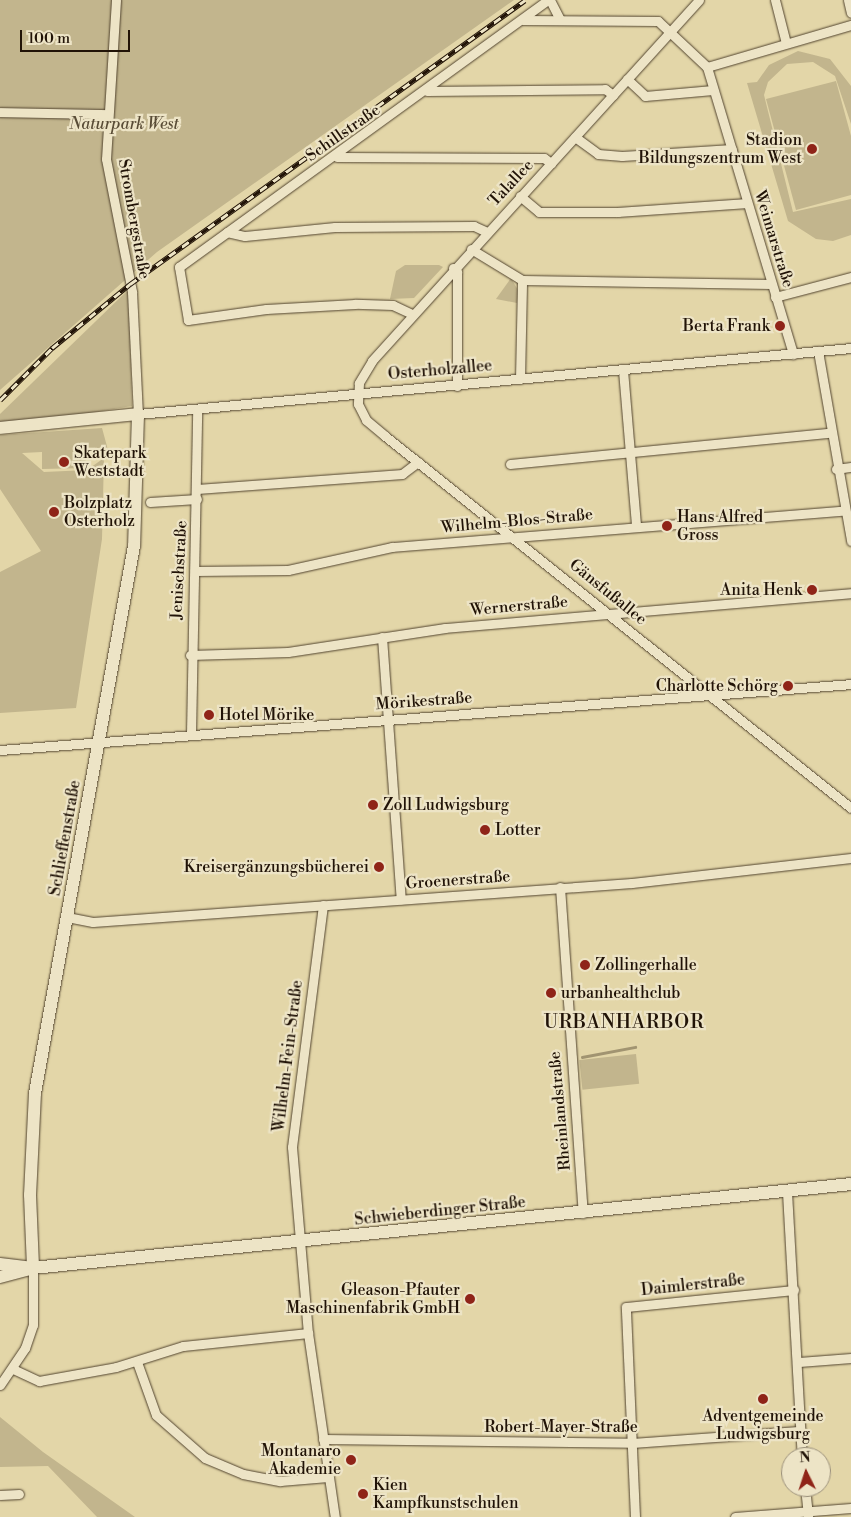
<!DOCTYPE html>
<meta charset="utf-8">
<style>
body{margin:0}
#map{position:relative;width:851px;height:1517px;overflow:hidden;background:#e3d6a8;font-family:"Libre Bodoni",serif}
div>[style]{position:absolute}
.green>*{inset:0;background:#c2b58d;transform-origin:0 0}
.stream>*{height:2.5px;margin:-1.25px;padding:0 1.25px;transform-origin:1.25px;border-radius:1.25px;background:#a19471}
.roads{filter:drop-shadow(0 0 1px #52442f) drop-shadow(0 0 1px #52442f)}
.street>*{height:9px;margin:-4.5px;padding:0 4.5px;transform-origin:4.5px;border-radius:4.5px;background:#ede4c6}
.secondary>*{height:12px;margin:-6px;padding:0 6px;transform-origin:6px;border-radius:6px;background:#ede4c6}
.rail>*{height:4.5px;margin-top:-2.25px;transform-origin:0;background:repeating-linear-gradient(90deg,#ede4c6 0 8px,#211307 0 16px);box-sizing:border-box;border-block:1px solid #211307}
.dots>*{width:14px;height:14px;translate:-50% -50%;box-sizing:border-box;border:2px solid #ede4c6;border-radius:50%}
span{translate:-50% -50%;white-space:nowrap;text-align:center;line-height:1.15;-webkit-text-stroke:4.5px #ede4c6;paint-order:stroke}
.park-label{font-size:16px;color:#594c36;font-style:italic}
.street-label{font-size:16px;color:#211307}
.poi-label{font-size:16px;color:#211307}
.right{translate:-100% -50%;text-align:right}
.left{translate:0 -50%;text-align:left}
.quarter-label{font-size:19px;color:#211307;letter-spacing:1px}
.north{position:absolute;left:781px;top:1447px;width:50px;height:50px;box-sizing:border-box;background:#ede4c6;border:1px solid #9b907a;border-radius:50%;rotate:356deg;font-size:14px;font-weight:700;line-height:20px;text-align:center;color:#211307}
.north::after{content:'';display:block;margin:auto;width:18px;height:22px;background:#8f2418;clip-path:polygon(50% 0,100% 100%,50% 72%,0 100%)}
.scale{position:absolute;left:20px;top:30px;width:110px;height:22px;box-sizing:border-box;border:2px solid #211307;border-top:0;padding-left:6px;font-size:15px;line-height:18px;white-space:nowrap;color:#211307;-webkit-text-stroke:4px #ede4c6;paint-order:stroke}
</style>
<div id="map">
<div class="green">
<i style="clip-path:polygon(0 0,514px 0,157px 252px,0 390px)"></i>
<i style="clip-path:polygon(798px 51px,830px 59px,851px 86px,851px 124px,835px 76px,813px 62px,787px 64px,768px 82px,764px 95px,793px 212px,851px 199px,851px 235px,833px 241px,816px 239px,788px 221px,747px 83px,757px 82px,769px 65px)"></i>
<i style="clip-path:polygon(836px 81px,851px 136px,851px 195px,796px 210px,766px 99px)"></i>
<i style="clip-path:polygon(405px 265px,439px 265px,443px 267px,414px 298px,390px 299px,396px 271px)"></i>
<i style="clip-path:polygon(511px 278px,519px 292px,517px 303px,496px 299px)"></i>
<i style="clip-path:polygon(129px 289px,132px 406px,0 428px,0 414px)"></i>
<i style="clip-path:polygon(102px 428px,108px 450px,85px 451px,86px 468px,42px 469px,42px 452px,22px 453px,44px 472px,87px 470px,104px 458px,102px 539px,76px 708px,0 713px,0 572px,41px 551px,0 489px,0 435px)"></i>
<i style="left:636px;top:1054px;width:30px;height:57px;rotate:84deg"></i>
<i style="clip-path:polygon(0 1417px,43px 1452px,135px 1517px,97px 1517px,48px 1466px,0 1467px)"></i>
</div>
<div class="stream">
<i style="left:582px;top:1057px;width:54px;rotate:-10.7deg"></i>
</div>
<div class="roads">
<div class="street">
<i style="left:116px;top:0;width:159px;rotate:93.6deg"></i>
<i style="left:106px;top:159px;width:136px;rotate:78.9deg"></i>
<i style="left:132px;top:292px;width:122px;rotate:87.2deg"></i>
<i style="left:138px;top:414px;width:716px;rotate:-5.29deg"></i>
<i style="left:550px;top:0;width:22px;rotate:63deg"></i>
<i style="left:699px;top:0;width:487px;rotate:132.2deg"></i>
<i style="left:372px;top:361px;width:26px;rotate:121deg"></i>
<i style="left:359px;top:383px;width:21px;rotate:93deg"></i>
<i style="left:358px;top:404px;width:18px;rotate:63deg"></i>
<i style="left:366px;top:420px;width:25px;rotate:40deg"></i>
<i style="left:385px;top:436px;width:596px;rotate:38.6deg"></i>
<i style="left:775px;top:0;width:44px;rotate:75.7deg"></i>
<i style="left:848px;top:0;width:13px;rotate:77deg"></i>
<i style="left:523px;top:20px;width:135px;rotate:0.4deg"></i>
<i style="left:658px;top:21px;width:67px;rotate:43.2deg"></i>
<i style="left:707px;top:67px;width:300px;rotate:73.3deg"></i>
<i style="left:707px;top:67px;width:150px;rotate:-16.3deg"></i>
<i style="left:627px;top:79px;width:25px;rotate:43deg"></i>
<i style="left:645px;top:96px;width:68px;rotate:-5deg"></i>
<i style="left:427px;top:91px;width:178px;rotate:-0.6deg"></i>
<i style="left:605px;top:89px;width:10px;rotate:37deg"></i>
<i style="left:0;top:112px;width:108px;rotate:1.1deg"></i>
<i style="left:575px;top:137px;width:29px;rotate:36deg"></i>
<i style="left:598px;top:154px;width:24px;rotate:5deg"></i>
<i style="left:622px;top:156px;width:110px;rotate:-3.6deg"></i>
<i style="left:337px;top:157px;width:207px;rotate:0.3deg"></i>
<i style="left:544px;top:158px;width:9px;rotate:36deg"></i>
<i style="left:520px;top:196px;width:25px;rotate:40deg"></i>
<i style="left:539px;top:212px;width:79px"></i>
<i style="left:618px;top:212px;width:129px;rotate:-4deg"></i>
<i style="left:227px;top:232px;width:18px;rotate:13deg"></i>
<i style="left:245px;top:236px;width:90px;rotate:-5.7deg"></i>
<i style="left:335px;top:227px;width:139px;rotate:-0.4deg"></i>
<i style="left:474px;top:226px;width:14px;rotate:25deg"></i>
<i style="left:471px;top:249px;width:60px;rotate:31.3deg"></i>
<i style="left:522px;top:280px;width:249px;rotate:0.9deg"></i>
<i style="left:453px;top:268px;width:6px;rotate:45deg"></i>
<i style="left:457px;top:272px;width:114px;rotate:90deg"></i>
<i style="left:775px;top:297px;width:79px;rotate:-14.7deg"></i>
<i style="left:412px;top:314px;width:21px;rotate:-155deg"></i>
<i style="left:393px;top:305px;width:38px;rotate:-178deg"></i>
<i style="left:355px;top:304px;width:89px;rotate:176.8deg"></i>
<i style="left:266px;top:309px;width:79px;rotate:172deg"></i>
<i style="left:188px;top:320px;width:54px;rotate:-99.6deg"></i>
<i style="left:179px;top:267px;width:455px;rotate:-35.9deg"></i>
<i style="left:818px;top:351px;width:193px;rotate:80.1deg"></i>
<i style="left:623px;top:370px;width:157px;rotate:85.2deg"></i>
<i style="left:520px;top:379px;width:99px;rotate:-88.8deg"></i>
<i style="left:510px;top:464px;width:321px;rotate:-5.6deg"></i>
<i style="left:836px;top:469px;width:15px;rotate:-8deg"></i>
<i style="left:197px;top:489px;width:206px;rotate:-4.2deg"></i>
<i style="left:402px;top:474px;width:20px;rotate:-37deg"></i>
<i style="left:150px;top:502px;width:47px;rotate:-3.7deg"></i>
<i style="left:195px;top:571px;width:93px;rotate:-0.6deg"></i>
<i style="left:288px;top:570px;width:107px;rotate:-12.5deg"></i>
<i style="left:392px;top:547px;width:453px;rotate:-4.6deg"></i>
<i style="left:382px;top:637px;width:263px;rotate:85.9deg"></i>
<i style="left:190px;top:655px;width:98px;rotate:-1.8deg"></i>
<i style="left:288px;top:652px;width:159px;rotate:-8.7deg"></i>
<i style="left:445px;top:628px;width:408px;rotate:-4.9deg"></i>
<i style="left:191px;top:734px;width:325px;rotate:-88.9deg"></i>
<i style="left:0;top:750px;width:854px;rotate:-4.43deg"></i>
<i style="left:560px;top:887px;width:327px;rotate:86deg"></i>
<i style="left:323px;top:905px;width:244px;rotate:97.3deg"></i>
<i style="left:292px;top:1147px;width:187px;rotate:85.1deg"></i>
<i style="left:308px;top:1333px;width:186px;rotate:81.7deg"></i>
<i style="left:67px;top:917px;width:26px;rotate:11deg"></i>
<i style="left:93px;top:922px;width:540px;rotate:-4.14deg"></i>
<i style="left:632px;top:883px;width:220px;rotate:-6.5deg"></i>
<i style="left:787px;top:1192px;width:265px;rotate:86.8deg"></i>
<i style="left:137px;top:1362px;width:56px;rotate:70.3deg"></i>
<i style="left:156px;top:1415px;width:65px;rotate:41.3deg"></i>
<i style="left:205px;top:1458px;width:41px;rotate:22.8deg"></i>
<i style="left:243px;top:1474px;width:38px;rotate:11deg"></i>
<i style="left:280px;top:1481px;width:48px;rotate:-4.8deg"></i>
<i style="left:799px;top:1362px;width:52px;rotate:-4.4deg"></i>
<i style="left:13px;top:1369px;width:29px;rotate:25deg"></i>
<i style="left:39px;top:1381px;width:78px;rotate:-10.3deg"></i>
<i style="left:116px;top:1367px;width:70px;rotate:-17.4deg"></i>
<i style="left:183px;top:1346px;width:126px;rotate:-5.9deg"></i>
<i style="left:0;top:1385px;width:45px;rotate:-56deg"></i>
<i style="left:25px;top:1348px;width:24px;rotate:-71deg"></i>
<i style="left:33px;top:1325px;width:57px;rotate:-90deg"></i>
<i style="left:323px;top:1439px;width:309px;rotate:0.7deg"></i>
<i style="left:632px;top:1443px;width:167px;rotate:-4.1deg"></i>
<i style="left:805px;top:1487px;width:30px;rotate:84deg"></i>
<i style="left:0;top:1495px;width:19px;rotate:-3deg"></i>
<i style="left:635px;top:1517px;width:210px;rotate:-92.5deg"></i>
<i style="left:626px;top:1307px;width:169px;rotate:-5.8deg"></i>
<i style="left:735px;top:1517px;width:116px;rotate:-4.4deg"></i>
</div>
<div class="secondary">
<i style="left:0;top:428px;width:139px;rotate:-5.8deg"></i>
<i style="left:138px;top:414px;width:132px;rotate:91.7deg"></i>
<i style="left:134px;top:546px;width:556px;rotate:100.26deg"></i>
<i style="left:35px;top:1093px;width:102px;rotate:92.8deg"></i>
<i style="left:30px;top:1195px;width:73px;rotate:87.6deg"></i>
<i style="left:0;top:1264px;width:33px;rotate:7deg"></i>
<i style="left:0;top:1277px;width:34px;rotate:-15deg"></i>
<i style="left:33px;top:1268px;width:822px;rotate:-5.86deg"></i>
</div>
</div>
<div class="rail">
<i style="left:0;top:400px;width:74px;rotate:-45deg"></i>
<i style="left:52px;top:348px;width:101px;rotate:-39.4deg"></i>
<i style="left:130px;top:284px;width:486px;rotate:-35.7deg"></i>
</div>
<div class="dots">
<i style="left:812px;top:149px;background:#8f2418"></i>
<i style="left:780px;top:326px;background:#8f2418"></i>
<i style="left:64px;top:462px;background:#8f2418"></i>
<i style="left:54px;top:512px;background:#8f2418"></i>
<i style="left:667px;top:526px;background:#8f2418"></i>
<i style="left:812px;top:590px;background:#8f2418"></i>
<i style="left:788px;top:686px;background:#8f2418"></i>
<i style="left:209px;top:715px;background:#8f2418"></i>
<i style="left:373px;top:805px;background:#8f2418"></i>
<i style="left:485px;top:830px;background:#8f2418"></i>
<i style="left:379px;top:867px;background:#8f2418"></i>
<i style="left:585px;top:965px;background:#8f2418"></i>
<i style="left:551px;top:993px;background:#8f2418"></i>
<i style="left:470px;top:1299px;background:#8f2418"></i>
<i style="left:763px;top:1399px;background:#8f2418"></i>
<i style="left:351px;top:1460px;background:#8f2418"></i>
<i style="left:363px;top:1494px;background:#8f2418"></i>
</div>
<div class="park-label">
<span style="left:124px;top:124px">Naturpark West</span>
</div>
<div class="street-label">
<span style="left:343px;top:133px;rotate:-35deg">Schillstraße</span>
<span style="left:511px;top:183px;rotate:-47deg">Talallee</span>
<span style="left:134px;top:219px;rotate:80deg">Strombergstraße</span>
<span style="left:774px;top:239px;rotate:73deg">Weimarstraße</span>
<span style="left:440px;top:370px;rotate:-5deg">Osterholzallee</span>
<span style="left:517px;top:521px;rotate:-5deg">Wilhelm-Blos-Straße</span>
<span style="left:179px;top:570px;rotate:-87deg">Jenischstraße</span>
<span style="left:608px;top:592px;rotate:39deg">Gänsfußallee</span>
<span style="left:519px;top:606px;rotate:-5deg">Wernerstraße</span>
<span style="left:424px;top:701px;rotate:-4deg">Mörikestraße</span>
<span style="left:65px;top:838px;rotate:-80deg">Schlieffenstraße</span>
<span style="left:458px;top:880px;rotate:-4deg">Groenerstraße</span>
<span style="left:288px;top:1056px;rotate:-83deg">Wilhelm-Fein-Straße</span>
<span style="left:560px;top:1111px;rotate:-95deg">Rheinlandstraße</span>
<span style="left:440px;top:1211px;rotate:-6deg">Schwieberdinger Straße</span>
<span style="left:693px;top:1285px;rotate:-6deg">Daimlerstraße</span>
<span style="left:561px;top:1427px">Robert-Mayer-Straße</span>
</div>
<div class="poi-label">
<span class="right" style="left:802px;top:149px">Stadion<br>Bildungszentrum West</span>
<span class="right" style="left:770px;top:326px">Berta Frank</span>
<span class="left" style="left:74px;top:462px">Skatepark<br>Weststadt</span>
<span class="left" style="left:64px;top:512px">Bolzplatz<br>Osterholz</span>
<span class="left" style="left:677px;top:526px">Hans Alfred<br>Gross</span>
<span class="right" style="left:802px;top:590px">Anita Henk</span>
<span class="right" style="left:778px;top:686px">Charlotte Schörg</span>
<span class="left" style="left:219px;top:715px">Hotel Mörike</span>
<span class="left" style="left:383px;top:805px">Zoll Ludwigsburg</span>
<span class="left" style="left:495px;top:830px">Lotter</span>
<span class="right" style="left:369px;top:867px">Kreisergänzungsbücherei</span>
<span class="left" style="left:595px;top:965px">Zollingerhalle</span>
<span class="left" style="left:561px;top:993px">urbanhealthclub</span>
<span class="right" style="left:460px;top:1299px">Gleason-Pfauter<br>Maschinenfabrik GmbH</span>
<span style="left:763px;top:1425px">Adventgemeinde<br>Ludwigsburg</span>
<span class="right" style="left:341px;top:1460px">Montanaro<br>Akademie</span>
<span class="left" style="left:373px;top:1494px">Kien<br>Kampfkunstschulen</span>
</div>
<div class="quarter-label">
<span style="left:624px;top:1023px">URBANHARBOR</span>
</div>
<div class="north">N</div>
<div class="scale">100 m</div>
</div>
